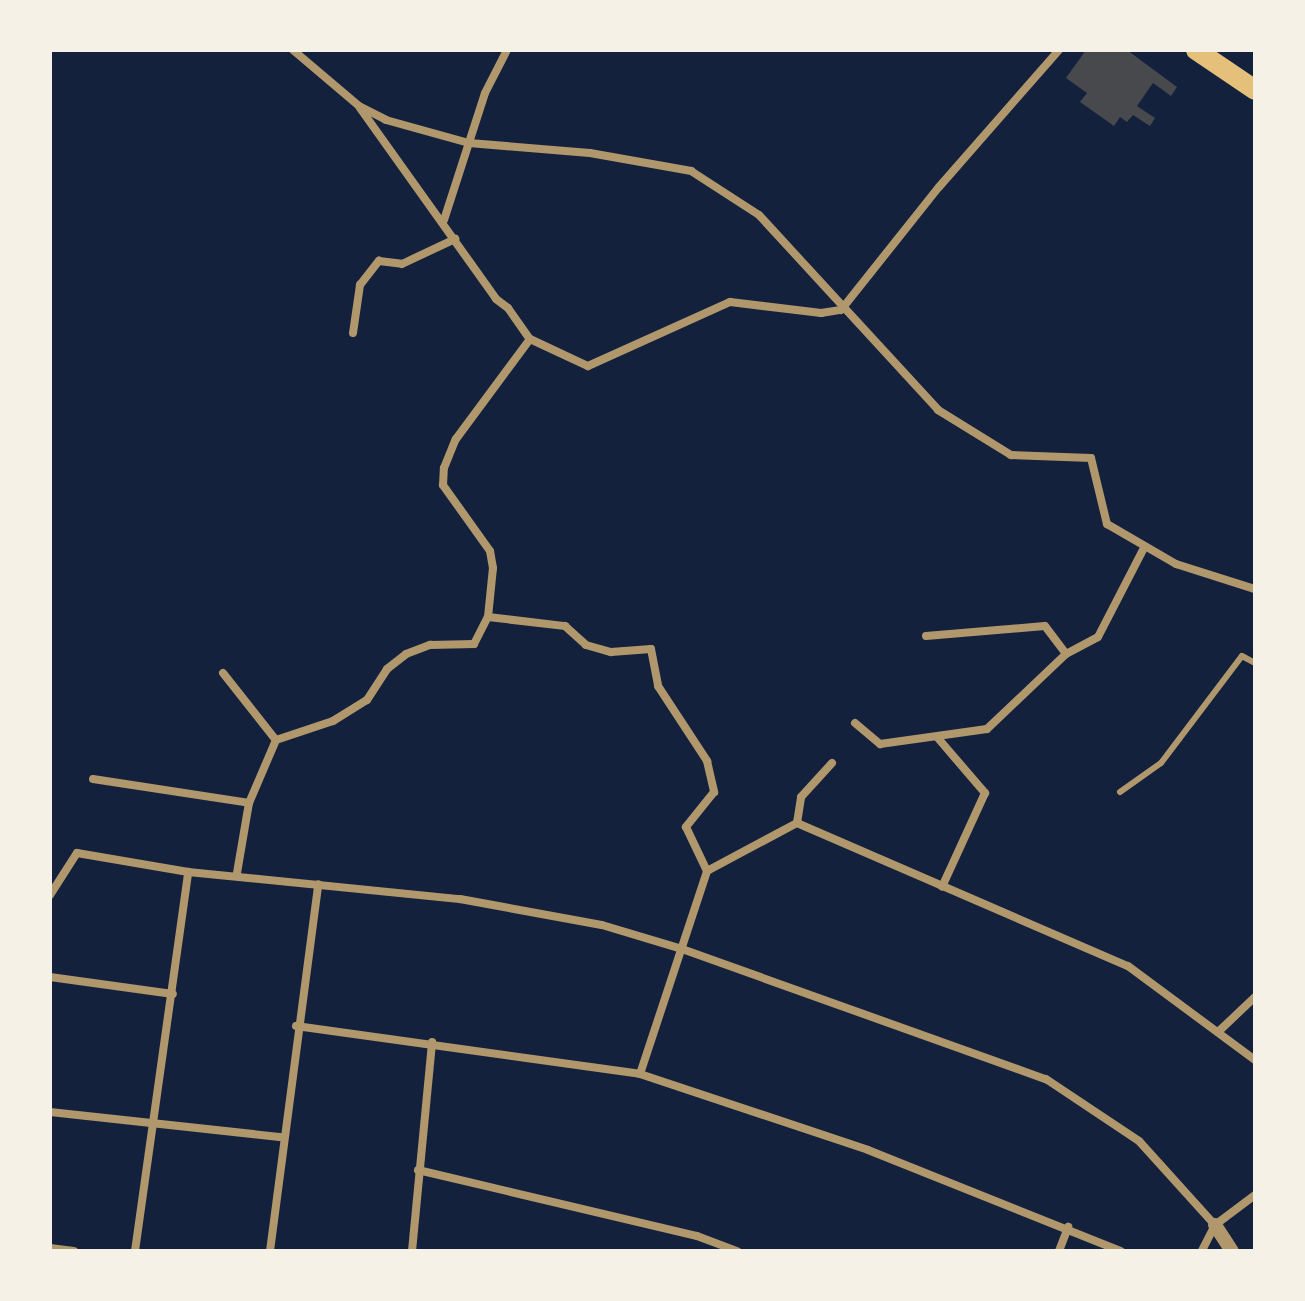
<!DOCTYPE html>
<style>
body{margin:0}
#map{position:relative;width:1305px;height:1301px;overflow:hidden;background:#14213d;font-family:Cabin,sans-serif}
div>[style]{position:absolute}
.building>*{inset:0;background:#48494c}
.service>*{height:6px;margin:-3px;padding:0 3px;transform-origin:3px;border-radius:3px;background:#b1986c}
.minor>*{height:8px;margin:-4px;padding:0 4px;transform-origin:4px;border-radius:4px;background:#b1986c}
.tertiary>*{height:14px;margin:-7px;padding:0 7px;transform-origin:7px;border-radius:7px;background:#b1986c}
.primary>*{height:20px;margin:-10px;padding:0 10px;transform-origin:10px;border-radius:10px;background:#e5c07b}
span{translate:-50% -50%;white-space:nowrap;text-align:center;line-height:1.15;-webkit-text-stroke:6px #f6f1e7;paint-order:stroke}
.frame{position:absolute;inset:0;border:52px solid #f6f1e7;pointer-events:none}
</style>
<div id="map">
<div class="building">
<i style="clip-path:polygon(1086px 50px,1127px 50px,1177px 87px,1171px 96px,1153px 83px,1137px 106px,1155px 118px,1150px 126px,1133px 115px,1127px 122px,1120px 117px,1114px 126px,1080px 102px,1087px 93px,1066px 78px)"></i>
</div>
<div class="service">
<i style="left:1120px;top:792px;width:50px;rotate:-35.3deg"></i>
<i style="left:1161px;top:763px;width:134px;rotate:-52.9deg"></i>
<i style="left:1242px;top:656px;width:15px;rotate:28deg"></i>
</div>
<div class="minor">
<i style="left:293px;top:50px;width:87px;rotate:40.3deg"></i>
<i style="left:359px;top:106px;width:30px;rotate:27deg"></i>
<i style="left:386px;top:120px;width:86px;rotate:15.5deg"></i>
<i style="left:469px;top:143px;width:121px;rotate:4.7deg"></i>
<i style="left:590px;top:153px;width:103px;rotate:10.1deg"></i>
<i style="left:691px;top:171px;width:81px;rotate:32.9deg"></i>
<i style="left:759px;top:215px;width:265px;rotate:47.4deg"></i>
<i style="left:938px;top:410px;width:86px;rotate:31.7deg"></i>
<i style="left:1011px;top:455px;width:80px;rotate:2.1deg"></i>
<i style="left:1091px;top:458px;width:68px;rotate:76.4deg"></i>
<i style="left:1107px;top:524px;width:80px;rotate:30.1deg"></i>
<i style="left:1176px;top:564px;width:83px;rotate:17.6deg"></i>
<i style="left:360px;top:108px;width:234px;rotate:54.5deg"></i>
<i style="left:496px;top:299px;width:15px;rotate:37deg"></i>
<i style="left:508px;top:308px;width:38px;rotate:55deg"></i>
<i style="left:530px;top:339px;width:64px;rotate:25deg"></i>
<i style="left:588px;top:366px;width:156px;rotate:-24.3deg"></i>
<i style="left:730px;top:302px;width:92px;rotate:6.9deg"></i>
<i style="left:821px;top:313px;width:20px;rotate:-9deg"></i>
<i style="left:841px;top:310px;width:157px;rotate:-51.5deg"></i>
<i style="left:939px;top:187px;width:182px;rotate:-48.8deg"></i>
<i style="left:444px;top:220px;width:133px;rotate:-72.1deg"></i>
<i style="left:485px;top:93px;width:48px;rotate:-62.9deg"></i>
<i style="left:353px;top:333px;width:49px;rotate:-81.7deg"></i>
<i style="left:360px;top:285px;width:31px;rotate:-52deg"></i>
<i style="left:379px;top:261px;width:23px;rotate:7deg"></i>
<i style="left:402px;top:264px;width:59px;rotate:-25.3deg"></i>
<i style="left:488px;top:617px;width:78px;rotate:6.7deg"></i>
<i style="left:565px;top:626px;width:28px;rotate:42deg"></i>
<i style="left:586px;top:645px;width:26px;rotate:16deg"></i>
<i style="left:611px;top:652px;width:40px;rotate:-4.3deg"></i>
<i style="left:651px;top:649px;width:38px;rotate:79deg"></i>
<i style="left:658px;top:686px;width:90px;rotate:56.8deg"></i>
<i style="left:707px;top:761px;width:32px;rotate:77deg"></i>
<i style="left:714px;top:792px;width:45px;rotate:128.7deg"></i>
<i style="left:686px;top:827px;width:49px;rotate:64.5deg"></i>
<i style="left:926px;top:636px;width:119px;rotate:-4.8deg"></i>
<i style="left:1045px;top:626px;width:35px;rotate:53deg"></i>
<i style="left:1066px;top:654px;width:36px;rotate:-28deg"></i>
<i style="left:1098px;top:637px;width:102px;rotate:-62.7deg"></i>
<i style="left:223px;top:673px;width:85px;rotate:51.7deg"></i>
<i style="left:855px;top:723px;width:33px;rotate:40deg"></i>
<i style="left:880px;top:744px;width:108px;rotate:-8deg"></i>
<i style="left:987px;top:729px;width:109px;rotate:-43.5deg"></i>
<i style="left:937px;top:737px;width:74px;rotate:49.4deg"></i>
<i style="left:985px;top:793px;width:103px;rotate:114.6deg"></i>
<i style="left:93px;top:779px;width:158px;rotate:8.7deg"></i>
<i style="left:797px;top:823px;width:26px;rotate:-81deg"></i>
<i style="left:801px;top:797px;width:46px;rotate:-47.6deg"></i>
<i style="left:237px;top:873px;width:71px;rotate:-80.3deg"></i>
<i style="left:249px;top:803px;width:69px;rotate:-66.8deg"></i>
<i style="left:276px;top:740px;width:60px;rotate:-18.4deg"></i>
<i style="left:333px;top:721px;width:40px;rotate:-32deg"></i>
<i style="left:367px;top:700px;width:37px;rotate:-57deg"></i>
<i style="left:387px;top:669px;width:24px;rotate:-38deg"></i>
<i style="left:406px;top:654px;width:26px;rotate:-21deg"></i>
<i style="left:430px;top:645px;width:44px;rotate:-1.3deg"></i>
<i style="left:474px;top:644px;width:30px;rotate:-63deg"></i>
<i style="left:488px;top:617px;width:49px;rotate:-84.2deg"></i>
<i style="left:493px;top:568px;width:17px;rotate:-100deg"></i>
<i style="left:490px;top:551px;width:81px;rotate:-125.5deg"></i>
<i style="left:443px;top:485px;width:17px;rotate:-87deg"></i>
<i style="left:444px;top:468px;width:31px;rotate:-68deg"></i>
<i style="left:456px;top:439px;width:124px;rotate:-53.5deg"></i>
<i style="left:50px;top:895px;width:50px;rotate:-57.3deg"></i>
<i style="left:77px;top:853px;width:113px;rotate:9.7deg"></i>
<i style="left:188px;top:872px;width:273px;rotate:5.7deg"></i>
<i style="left:460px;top:899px;width:144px;rotate:10.4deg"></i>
<i style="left:602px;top:925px;width:84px;rotate:16.7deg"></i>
<i style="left:682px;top:949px;width:387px;rotate:19.7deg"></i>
<i style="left:1046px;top:1079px;width:112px;rotate:33.7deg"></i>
<i style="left:1139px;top:1141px;width:113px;rotate:47.9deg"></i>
<i style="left:1215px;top:1225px;width:29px;rotate:117deg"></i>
<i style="left:50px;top:977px;width:124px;rotate:7.9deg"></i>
<i style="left:296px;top:1026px;width:347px;rotate:7.9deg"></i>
<i style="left:640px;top:1074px;width:240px;rotate:18.4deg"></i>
<i style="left:868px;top:1150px;width:272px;rotate:21.8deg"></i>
<i style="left:1218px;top:1032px;width:51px;rotate:-43.4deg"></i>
<i style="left:640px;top:1074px;width:214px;rotate:-71.7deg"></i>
<i style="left:707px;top:871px;width:102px;rotate:-28.1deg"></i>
<i style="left:797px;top:823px;width:361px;rotate:23.4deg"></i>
<i style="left:1128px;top:966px;width:158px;rotate:36.5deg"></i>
<i style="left:50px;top:1112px;width:233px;rotate:6.2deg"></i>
<i style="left:418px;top:1170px;width:287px;rotate:13.3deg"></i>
<i style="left:697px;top:1236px;width:43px;rotate:20.6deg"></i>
<i style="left:1215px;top:1225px;width:50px;rotate:-36.9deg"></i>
<i style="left:50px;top:1248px;width:24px;rotate:7deg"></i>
<i style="left:135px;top:1251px;width:383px;rotate:-82deg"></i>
<i style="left:270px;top:1251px;width:370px;rotate:-82.5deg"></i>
<i style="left:412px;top:1251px;width:210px;rotate:-84.5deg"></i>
<i style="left:1059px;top:1251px;width:26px;rotate:-69deg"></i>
</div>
<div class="tertiary">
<i style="left:1215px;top:1225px;width:31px;rotate:57deg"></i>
</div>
<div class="primary">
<i style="left:1196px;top:50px;width:71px;rotate:34.1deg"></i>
</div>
<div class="frame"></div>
</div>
